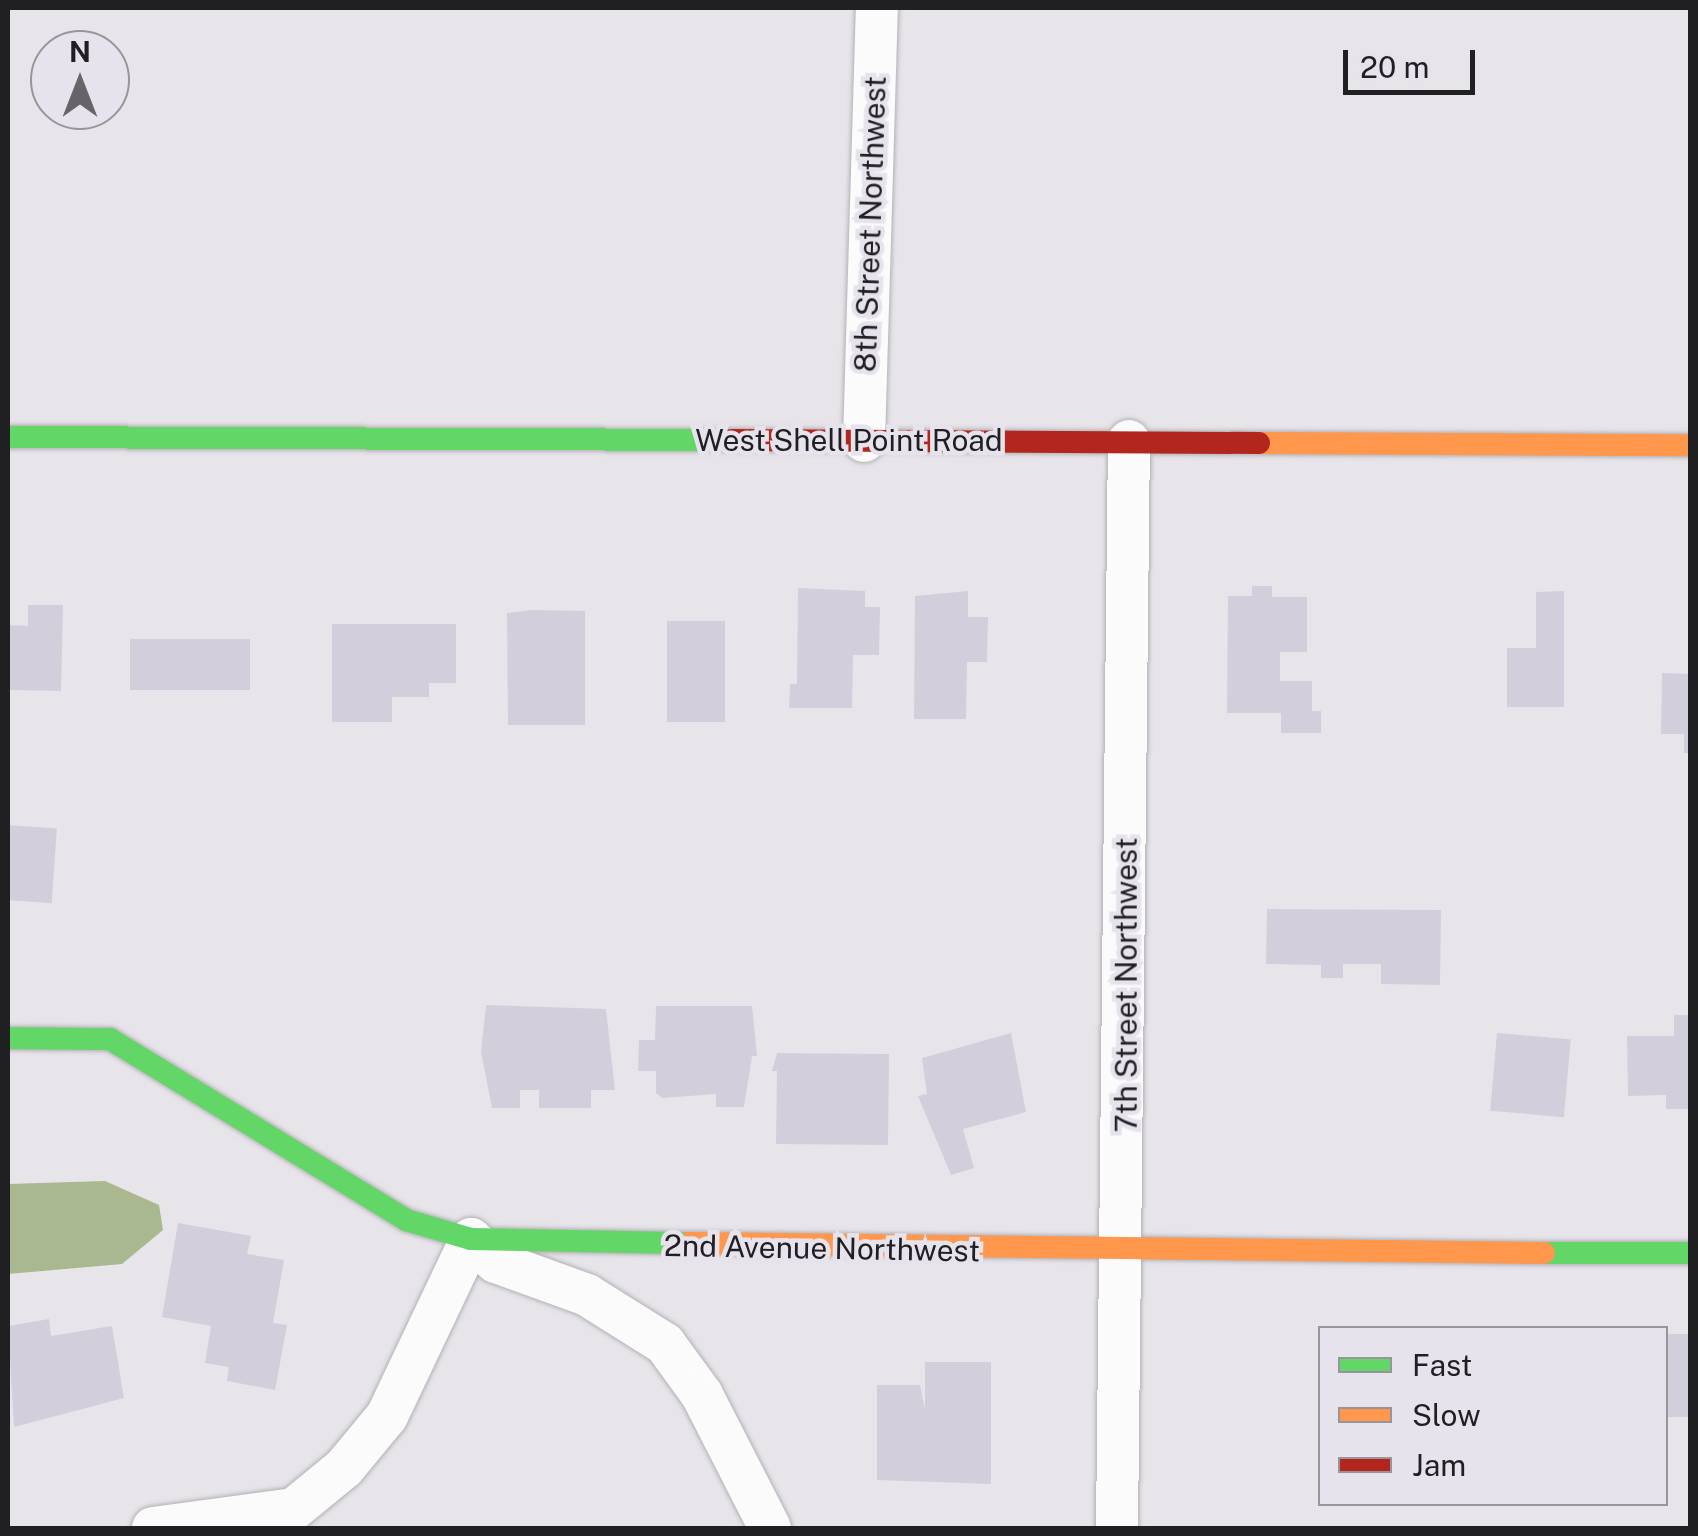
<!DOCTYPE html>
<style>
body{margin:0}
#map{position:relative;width:1698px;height:1536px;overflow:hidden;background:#e7e5ea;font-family:"Public Sans",sans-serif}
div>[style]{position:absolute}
.water>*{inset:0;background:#aab890}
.building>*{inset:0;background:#d3cedb;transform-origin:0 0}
.roads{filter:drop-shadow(0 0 2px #b3b1b5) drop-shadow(0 0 2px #b3b1b5)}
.street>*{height:42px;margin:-21px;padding:0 21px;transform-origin:21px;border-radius:21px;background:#fbfbfc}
.fast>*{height:22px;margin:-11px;padding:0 11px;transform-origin:11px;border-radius:11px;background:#63d668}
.slow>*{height:22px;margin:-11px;padding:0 11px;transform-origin:11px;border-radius:11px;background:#ff974d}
.jam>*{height:22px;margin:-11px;padding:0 11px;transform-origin:11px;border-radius:11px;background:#b3261e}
span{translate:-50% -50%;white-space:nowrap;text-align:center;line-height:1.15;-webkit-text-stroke:9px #e7e3ec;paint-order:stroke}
.street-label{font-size:30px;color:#201f22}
.frame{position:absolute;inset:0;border:10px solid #201f22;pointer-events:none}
.legend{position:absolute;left:1318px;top:1326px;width:350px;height:180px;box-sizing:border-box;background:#e7e3ec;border:2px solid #97959b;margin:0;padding:12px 18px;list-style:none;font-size:30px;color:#201f22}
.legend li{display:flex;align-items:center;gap:20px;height:50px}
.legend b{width:50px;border:2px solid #97959b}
.north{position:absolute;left:30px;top:30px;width:100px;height:100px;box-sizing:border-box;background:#e7e3ec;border:2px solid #97959b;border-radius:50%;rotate:0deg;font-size:28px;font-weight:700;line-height:40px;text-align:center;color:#201f22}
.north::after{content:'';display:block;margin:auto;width:35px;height:45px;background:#666468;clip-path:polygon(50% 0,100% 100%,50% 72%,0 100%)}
.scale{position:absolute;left:1343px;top:50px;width:132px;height:45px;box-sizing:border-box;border:5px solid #201f22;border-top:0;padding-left:12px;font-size:30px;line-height:35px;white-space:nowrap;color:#201f22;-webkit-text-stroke:8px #e7e3ec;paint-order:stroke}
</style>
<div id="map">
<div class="water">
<i style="clip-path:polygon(105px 1181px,159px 1205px,163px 1230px,122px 1264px,8px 1274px,8px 1184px)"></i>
</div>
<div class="building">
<i style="clip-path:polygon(1252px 586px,1272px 586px,1272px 597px,1307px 597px,1307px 652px,1280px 652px,1280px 681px,1312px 681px,1312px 711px,1321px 711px,1321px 733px,1281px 733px,1281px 713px,1227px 713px,1228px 596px,1252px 596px)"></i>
<i style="clip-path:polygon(798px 588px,865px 591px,865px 607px,880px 607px,879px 655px,853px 655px,852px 708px,789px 708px,790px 684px,797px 684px)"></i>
<i style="clip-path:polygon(968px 591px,968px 617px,988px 617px,987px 662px,967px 662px,966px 719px,914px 719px,915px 596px)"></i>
<i style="clip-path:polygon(1564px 591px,1564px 707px,1507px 707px,1507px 648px,1536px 648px,1536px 592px)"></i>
<i style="clip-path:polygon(28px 605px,63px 605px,61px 691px,8px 690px,8px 625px,28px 626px)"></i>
<i style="clip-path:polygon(532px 610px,585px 611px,585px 725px,508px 725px,507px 613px)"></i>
<i style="left:725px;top:621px;width:101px;height:58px;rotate:90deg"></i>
<i style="clip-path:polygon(332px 624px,456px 624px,456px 683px,429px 683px,429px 697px,392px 697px,392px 722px,332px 722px)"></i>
<i style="left:250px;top:639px;width:51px;height:120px;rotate:90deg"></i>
<i style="clip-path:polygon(1662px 673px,1690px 674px,1690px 753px,1684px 753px,1684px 734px,1661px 734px)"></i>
<i style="left:8px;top:825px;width:49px;height:75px;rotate:4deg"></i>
<i style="clip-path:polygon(1267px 909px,1441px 910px,1440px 985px,1381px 984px,1381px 964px,1343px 964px,1343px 978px,1321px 978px,1321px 965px,1266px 964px)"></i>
<i style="clip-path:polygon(486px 1005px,606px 1009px,615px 1090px,591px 1090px,591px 1108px,539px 1108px,539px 1090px,520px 1090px,520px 1108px,492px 1108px,481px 1052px)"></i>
<i style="clip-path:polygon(656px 1006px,752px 1006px,757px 1056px,752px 1056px,744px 1107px,716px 1107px,716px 1094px,662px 1098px,656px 1093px,656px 1071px,638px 1071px,639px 1040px,655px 1040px)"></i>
<i style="clip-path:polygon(1674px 1015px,1690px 1015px,1690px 1109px,1666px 1109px,1666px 1095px,1628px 1096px,1627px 1036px,1674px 1036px)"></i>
<i style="clip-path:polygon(1011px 1033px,1026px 1112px,963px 1129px,974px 1168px,951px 1175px,918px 1096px,927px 1094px,922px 1058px)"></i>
<i style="left:1497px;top:1033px;width:74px;height:78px;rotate:5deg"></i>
<i style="clip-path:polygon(777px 1053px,889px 1054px,888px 1145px,776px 1144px,777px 1071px,772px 1071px)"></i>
<i style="clip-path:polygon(178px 1223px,251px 1236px,247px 1254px,284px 1260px,273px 1323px,287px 1325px,275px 1390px,227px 1381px,229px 1367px,205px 1363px,211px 1326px,162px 1317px)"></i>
<i style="clip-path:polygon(49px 1319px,51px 1336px,112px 1326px,124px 1398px,14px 1427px,8px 1326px)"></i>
<i style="left:1690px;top:1334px;width:83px;height:24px;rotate:90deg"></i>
<i style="clip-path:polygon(925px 1362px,991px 1362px,991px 1484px,877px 1480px,877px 1385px,920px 1385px,925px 1409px)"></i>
</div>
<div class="roads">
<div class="street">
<i style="left:864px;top:441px;width:433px;rotate:-88.3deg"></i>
<i style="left:153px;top:1528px;width:142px;rotate:-7.7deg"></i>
<i style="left:294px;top:1509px;width:65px;rotate:-39.4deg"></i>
<i style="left:344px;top:1468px;width:67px;rotate:-50.4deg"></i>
<i style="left:387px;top:1416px;width:196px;rotate:-64.6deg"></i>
<i style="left:471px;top:1239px;width:34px;rotate:43deg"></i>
<i style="left:496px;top:1262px;width:97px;rotate:19.9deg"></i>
<i style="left:587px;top:1295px;width:92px;rotate:32.1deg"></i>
<i style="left:665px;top:1344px;width:63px;rotate:54deg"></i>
<i style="left:702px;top:1395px;width:149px;rotate:62.9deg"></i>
<i style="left:1117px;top:1528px;width:1087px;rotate:-89.37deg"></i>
</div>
<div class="fast">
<i style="left:8px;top:437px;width:724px;rotate:0.24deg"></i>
<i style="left:8px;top:1038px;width:102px;rotate:0.6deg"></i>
<i style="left:110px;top:1039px;width:347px;rotate:31.4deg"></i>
<i style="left:406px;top:1220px;width:68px;rotate:16.3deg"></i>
<i style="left:471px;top:1239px;width:218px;rotate:1.1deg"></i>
<i style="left:1544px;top:1253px;width:146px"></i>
</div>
<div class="slow">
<i style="left:1259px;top:443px;width:431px;rotate:0.3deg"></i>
<i style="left:689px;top:1243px;width:855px;rotate:0.67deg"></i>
</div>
<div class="jam">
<i style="left:732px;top:440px;width:527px;rotate:0.33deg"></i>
</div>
</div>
<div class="street-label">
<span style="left:870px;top:224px;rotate:-88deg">8th Street Northwest</span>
<span style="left:849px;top:440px">West Shell Point Road</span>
<span style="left:1126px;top:985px;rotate:-90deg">7th Street Northwest</span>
<span style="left:822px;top:1248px;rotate:1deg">2nd Avenue Northwest</span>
</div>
<div class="frame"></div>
<ul class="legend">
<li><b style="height:12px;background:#63d668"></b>Fast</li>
<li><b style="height:12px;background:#ff974d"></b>Slow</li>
<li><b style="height:12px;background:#b3261e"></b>Jam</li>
</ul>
<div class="north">N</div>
<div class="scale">20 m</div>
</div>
